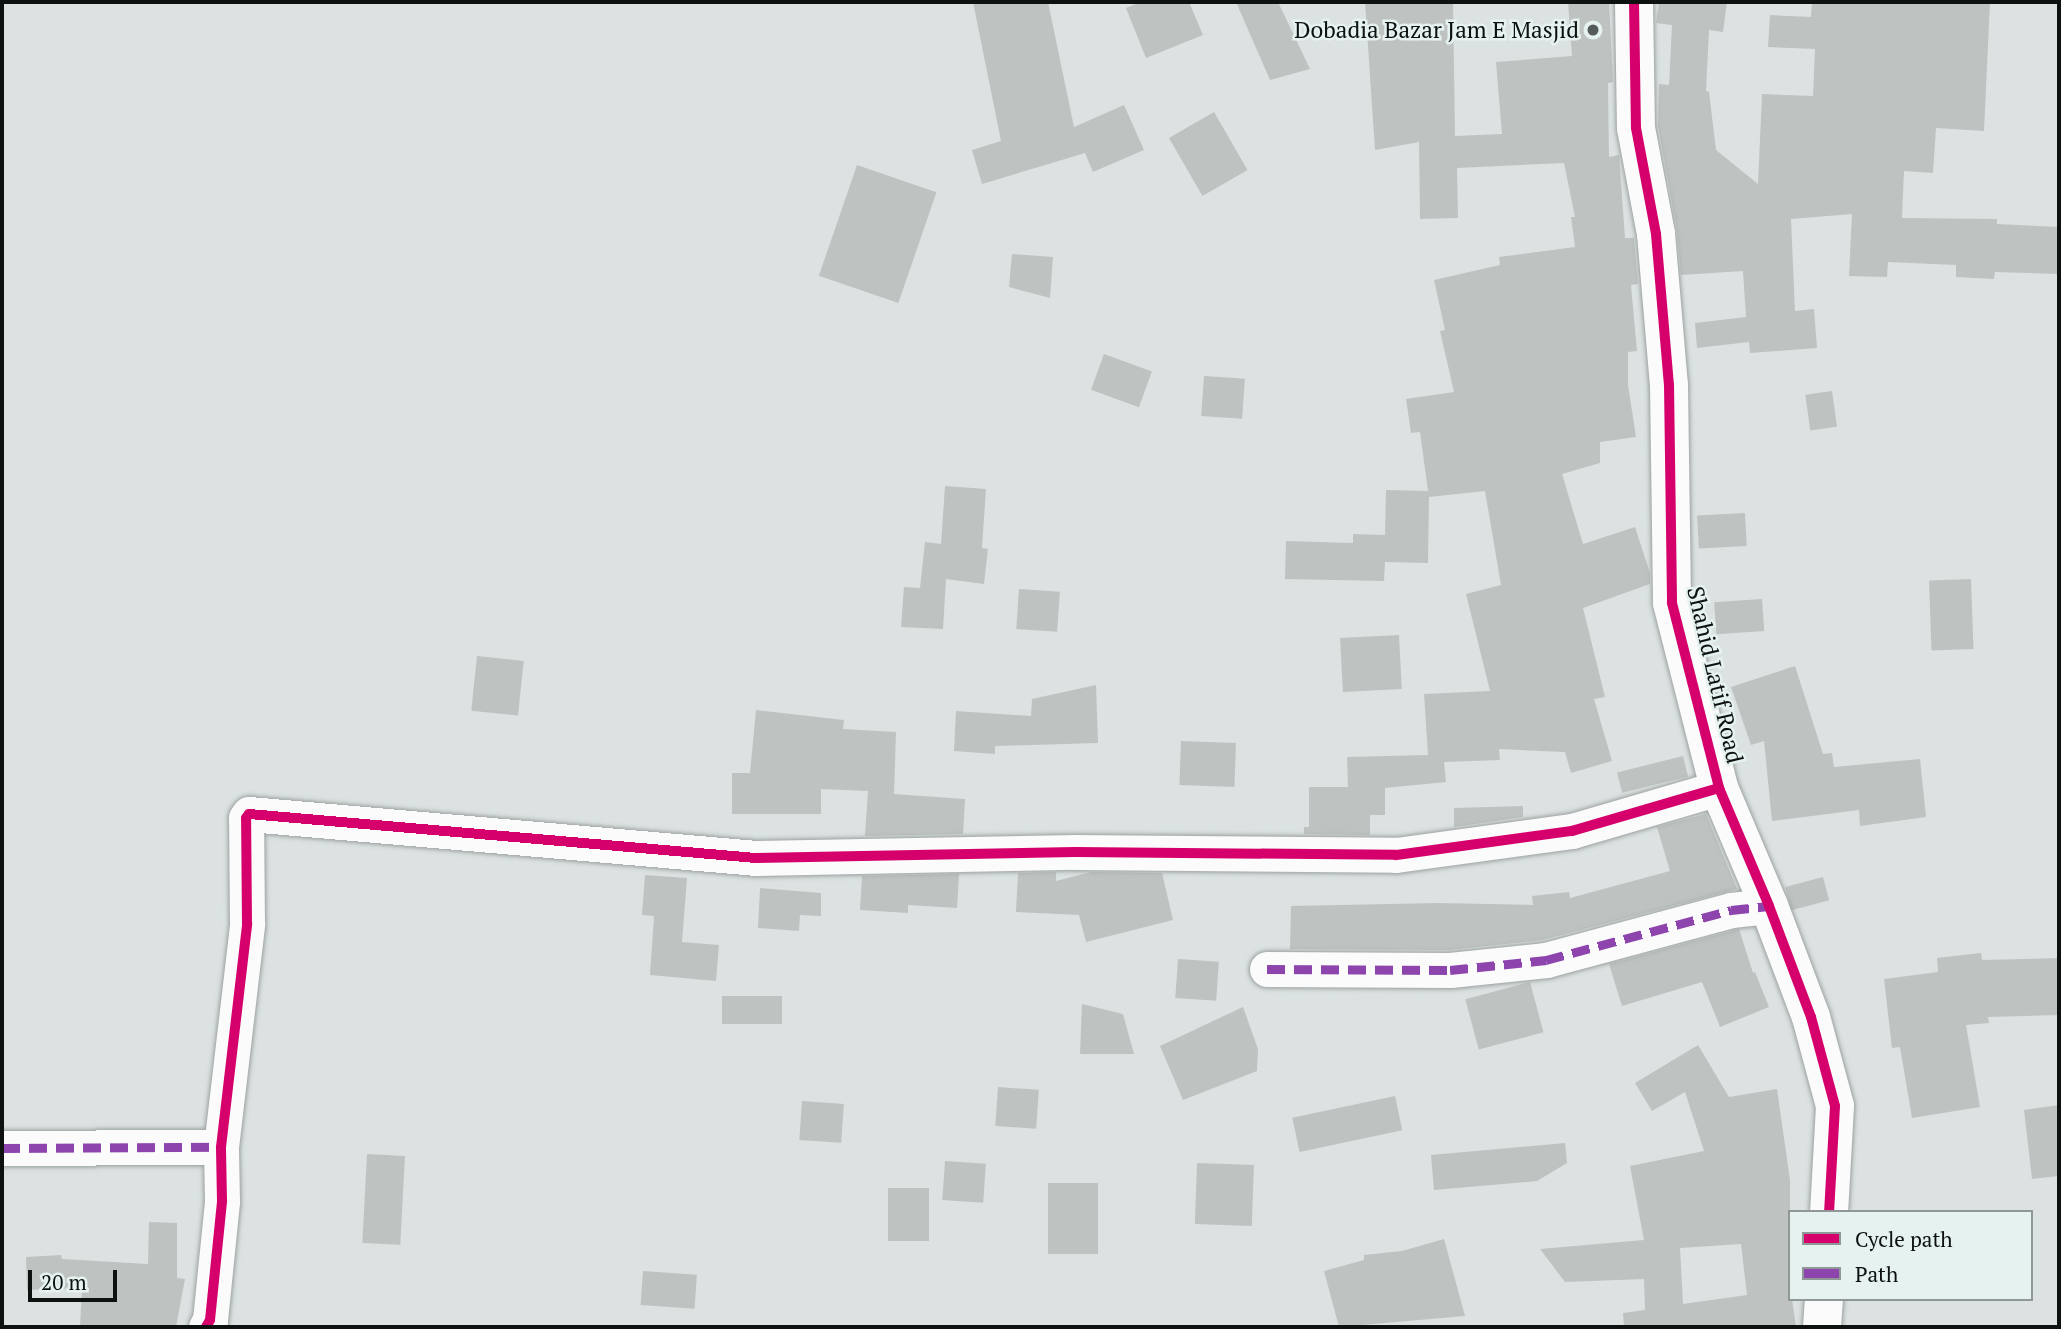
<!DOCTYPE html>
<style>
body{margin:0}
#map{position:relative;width:2061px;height:1329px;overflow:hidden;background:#dbe2e1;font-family:"PT Serif",serif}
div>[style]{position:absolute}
.building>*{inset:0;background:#bec3c2;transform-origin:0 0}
.roads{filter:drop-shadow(0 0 2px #9da2a2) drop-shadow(0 0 2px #9da2a2)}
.street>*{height:35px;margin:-17.5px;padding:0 17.5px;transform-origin:17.5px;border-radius:17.5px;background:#fafbfa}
.secondary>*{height:38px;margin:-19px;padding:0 19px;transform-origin:19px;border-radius:19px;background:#fafbfa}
.quiet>*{height:9px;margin-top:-4.5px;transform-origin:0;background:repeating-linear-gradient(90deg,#8e44ad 0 18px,transparent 0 27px)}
.cycleway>*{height:10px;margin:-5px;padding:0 5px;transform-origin:5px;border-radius:5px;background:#d6006c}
.dots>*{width:19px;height:19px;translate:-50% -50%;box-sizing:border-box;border:4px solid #e5f2f0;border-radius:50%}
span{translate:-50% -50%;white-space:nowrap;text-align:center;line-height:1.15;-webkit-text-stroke:5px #e5f2f0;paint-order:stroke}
.poi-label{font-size:23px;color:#0d1211}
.right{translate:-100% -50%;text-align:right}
.street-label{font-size:23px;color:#0d1211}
.frame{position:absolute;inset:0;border:4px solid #0d1211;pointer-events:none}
.legend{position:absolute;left:1788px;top:1210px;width:245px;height:91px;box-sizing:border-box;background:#e5f2f0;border:2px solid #8f9897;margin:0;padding:9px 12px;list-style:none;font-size:21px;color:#0d1211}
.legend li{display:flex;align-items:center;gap:14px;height:35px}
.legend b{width:35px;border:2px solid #8f9897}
.scale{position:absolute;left:28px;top:1270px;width:89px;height:32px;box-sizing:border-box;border:4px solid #0d1211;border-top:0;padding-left:9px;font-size:21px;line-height:24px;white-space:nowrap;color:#0d1211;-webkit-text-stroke:5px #e5f2f0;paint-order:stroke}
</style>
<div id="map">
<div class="building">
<i style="clip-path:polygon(973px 2px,1048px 2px,1074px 127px,1124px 105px,1144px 150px,1093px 172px,1085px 153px,982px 184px,972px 150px,1001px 141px)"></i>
<i style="clip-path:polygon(1141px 2px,1189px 2px,1203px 35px,1146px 58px,1126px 8px)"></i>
<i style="clip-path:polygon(1236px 2px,1278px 2px,1310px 69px,1270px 80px)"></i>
<i style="clip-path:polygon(1365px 2px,1453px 2px,1455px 136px,1502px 134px,1496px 62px,1572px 56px,1568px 2px,1609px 2px,1613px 82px,1608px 83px,1609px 157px,1619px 155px,1625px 238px,1634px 238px,1638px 284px,1631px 285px,1637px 351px,1628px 352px,1628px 385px,1636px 437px,1600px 442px,1600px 463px,1562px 474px,1583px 544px,1635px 527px,1650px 573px,1650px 584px,1583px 608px,1605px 697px,1594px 699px,1612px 761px,1571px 773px,1565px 752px,1499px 749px,1500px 760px,1444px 762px,1446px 782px,1385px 788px,1385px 815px,1370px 815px,1370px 835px,1304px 834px,1304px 827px,1309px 827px,1309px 787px,1348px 787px,1347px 757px,1428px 755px,1424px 694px,1490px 691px,1466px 594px,1501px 585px,1485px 491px,1429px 497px,1428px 563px,1385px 562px,1384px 581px,1285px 579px,1286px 541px,1353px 543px,1353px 534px,1385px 535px,1386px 490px,1428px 491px,1420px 432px,1411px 433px,1406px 399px,1454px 392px,1440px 331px,1445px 330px,1434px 280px,1500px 265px,1499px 257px,1575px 247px,1571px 217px,1575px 217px,1564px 163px,1457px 168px,1458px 218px,1420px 219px,1419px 142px,1375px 150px)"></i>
<i style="clip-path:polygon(1659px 2px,1727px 2px,1723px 32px,1709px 30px,1706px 91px,1709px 92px,1716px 150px,1758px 184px,1762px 94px,1813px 96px,1815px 49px,1768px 47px,1770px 15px,1811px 17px,1812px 2px,1990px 2px,1984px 131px,1936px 128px,1933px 173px,1904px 171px,1902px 218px,1997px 219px,1997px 224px,2059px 227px,2059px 274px,1995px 272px,1994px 279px,1956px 277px,1956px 265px,1888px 262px,1887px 277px,1849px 276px,1852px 214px,1791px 219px,1795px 311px,1814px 309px,1817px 348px,1750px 353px,1749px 342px,1697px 348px,1695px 323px,1746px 317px,1743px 271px,1681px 275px,1677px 230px,1658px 126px,1659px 84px,1669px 85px,1672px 25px,1656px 23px)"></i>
<i style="left:1214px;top:112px;width:67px;height:52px;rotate:60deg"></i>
<i style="left:857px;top:165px;width:84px;height:117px;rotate:19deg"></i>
<i style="clip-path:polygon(1012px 254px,1053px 257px,1050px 298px,1009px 287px)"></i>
<i style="left:1104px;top:354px;width:51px;height:38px;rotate:20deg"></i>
<i style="left:1204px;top:376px;width:41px;height:40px;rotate:4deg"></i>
<i style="left:1832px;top:391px;width:36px;height:27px;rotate:82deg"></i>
<i style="clip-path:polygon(945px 486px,986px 489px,982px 548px,988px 549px,984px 584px,946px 579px,943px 629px,901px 627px,904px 587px,920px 588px,925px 542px,941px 544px)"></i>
<i style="left:1745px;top:513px;width:33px;height:48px;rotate:87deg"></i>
<i style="left:1971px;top:579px;width:70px;height:42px;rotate:88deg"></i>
<i style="left:1019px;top:589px;width:41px;height:40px;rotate:4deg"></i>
<i style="left:1762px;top:599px;width:32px;height:48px;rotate:86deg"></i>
<i style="left:1399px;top:635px;width:54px;height:59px;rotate:87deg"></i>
<i style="left:477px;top:656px;width:47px;height:55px;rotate:6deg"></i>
<i style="clip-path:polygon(1795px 666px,1823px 754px,1832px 753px,1834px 767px,1920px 759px,1926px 817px,1860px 826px,1859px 810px,1772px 821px,1764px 741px,1751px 745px,1731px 687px)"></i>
<i style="clip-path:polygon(1096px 685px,1098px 743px,995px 746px,995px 754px,954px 751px,956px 711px,1031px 716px,1032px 699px)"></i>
<i style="clip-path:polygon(756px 710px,844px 720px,843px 729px,896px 732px,894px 794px,965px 799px,963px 834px,865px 836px,868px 791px,821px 789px,821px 814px,732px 814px,732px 773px,750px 773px)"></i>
<i style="left:1181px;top:741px;width:55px;height:44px;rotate:2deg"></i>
<i style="left:1683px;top:756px;width:21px;height:68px;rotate:76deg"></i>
<i style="clip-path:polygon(1523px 806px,1523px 817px,1454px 827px,1454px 808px)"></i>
<i style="clip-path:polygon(1706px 814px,1737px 889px,1542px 940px,1449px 950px,1290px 949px,1291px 906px,1438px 903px,1533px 905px,1532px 896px,1569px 892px,1570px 898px,1670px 871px,1657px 827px)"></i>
<i style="clip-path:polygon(1056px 872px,1056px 881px,1091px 872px,1162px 873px,1173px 920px,1086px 942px,1079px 915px,1016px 912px,1018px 873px)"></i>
<i style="clip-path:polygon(959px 874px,957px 908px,908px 905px,908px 913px,860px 910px,862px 876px)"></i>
<i style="clip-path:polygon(645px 875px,687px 878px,682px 942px,719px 945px,716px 981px,650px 975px,654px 916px,642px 915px)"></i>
<i style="left:1823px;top:877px;width:24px;height:39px;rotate:75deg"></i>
<i style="clip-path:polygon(760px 888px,821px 893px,821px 916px,800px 915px,799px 931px,758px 928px)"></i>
<i style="clip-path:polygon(1739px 929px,1753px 973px,1755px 972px,1769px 1007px,1720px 1027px,1702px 982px,1622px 1006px,1609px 964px)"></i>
<i style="clip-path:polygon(1981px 953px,1982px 960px,2059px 958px,2059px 1015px,1988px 1017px,1989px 1023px,1966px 1025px,1980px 1107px,1912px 1118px,1900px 1047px,1892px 1048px,1884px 979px,1938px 972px,1937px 958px)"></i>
<i style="left:1178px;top:959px;width:41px;height:39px;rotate:4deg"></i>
<i style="left:1530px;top:982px;width:52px;height:67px;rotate:75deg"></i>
<i style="left:722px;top:996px;width:60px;height:28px"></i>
<i style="clip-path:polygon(1082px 1004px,1123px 1014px,1134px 1054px,1080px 1054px)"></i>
<i style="clip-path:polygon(1243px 1007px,1258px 1049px,1257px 1071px,1183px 1100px,1160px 1046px)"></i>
<i style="clip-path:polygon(evenodd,1698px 1045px,1729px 1097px,1777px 1089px,1790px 1180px,1790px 1299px,1792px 1299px,1796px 1327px,1624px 1327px,1623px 1313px,1645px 1310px,1644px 1279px,1565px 1282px,1540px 1249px,1644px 1240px,1630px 1166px,1704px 1151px,1685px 1092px,1652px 1111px,1635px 1083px,1698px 1045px,1741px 1244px,1747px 1295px,1683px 1304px,1680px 1248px,1741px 1244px)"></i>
<i style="left:998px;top:1087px;width:41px;height:39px;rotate:4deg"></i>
<i style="left:1395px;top:1096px;width:35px;height:105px;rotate:78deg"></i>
<i style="left:802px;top:1101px;width:42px;height:39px;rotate:4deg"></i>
<i style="clip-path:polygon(2059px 1105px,2059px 1176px,2032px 1179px,2024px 1110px)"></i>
<i style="clip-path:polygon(1565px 1143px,1567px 1163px,1537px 1181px,1434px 1190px,1431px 1155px)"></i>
<i style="left:367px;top:1154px;width:38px;height:89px;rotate:3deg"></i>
<i style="left:945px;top:1161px;width:41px;height:39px;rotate:4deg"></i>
<i style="left:1197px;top:1163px;width:57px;height:61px;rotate:2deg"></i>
<i style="left:1048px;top:1183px;width:50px;height:71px"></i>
<i style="left:888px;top:1188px;width:41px;height:53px"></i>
<i style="clip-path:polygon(149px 1222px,177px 1223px,177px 1278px,185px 1279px,176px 1327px,80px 1327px,82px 1288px,27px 1290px,26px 1257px,61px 1255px,62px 1259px,148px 1264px)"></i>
<i style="clip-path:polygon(1444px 1239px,1465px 1316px,1339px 1327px,1324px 1271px,1364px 1260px,1364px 1255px,1402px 1251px)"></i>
<i style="left:643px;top:1271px;width:54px;height:34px;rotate:4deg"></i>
</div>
<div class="roads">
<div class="street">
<i style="left:1267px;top:969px;width:183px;rotate:0.3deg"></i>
<i style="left:1450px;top:970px;width:97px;rotate:-5.9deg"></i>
<i style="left:1546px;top:960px;width:192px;rotate:-15.1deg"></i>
<i style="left:1731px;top:910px;width:38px;rotate:-6deg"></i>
<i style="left:2px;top:1148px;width:219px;rotate:-0.3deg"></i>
<i style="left:206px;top:1327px;width:8px;rotate:-60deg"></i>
<i style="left:210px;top:1320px;width:120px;rotate:-84.2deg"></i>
<i style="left:222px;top:1201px;width:54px;rotate:-91.1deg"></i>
<i style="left:221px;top:1147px;width:225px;rotate:-83.3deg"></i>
<i style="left:247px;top:924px;width:106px;rotate:-90.5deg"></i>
<i style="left:246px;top:818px;width:5px;rotate:-53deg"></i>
<i style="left:249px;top:814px;width:509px;rotate:4.96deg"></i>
<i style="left:756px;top:858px;width:319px;rotate:-1.1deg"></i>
<i style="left:1075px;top:852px;width:321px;rotate:0.5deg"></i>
<i style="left:1396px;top:855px;width:178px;rotate:-7.8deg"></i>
<i style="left:1572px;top:831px;width:153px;rotate:-16.3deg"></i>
</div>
<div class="secondary">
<i style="left:1634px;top:2px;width:126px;rotate:89.1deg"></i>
<i style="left:1636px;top:128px;width:108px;rotate:79.3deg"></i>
<i style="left:1656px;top:234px;width:152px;rotate:85.1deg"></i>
<i style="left:1669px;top:385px;width:218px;rotate:89.2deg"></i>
<i style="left:1672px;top:603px;width:191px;rotate:75.7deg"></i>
<i style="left:1719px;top:788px;width:128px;rotate:67deg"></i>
<i style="left:1769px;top:906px;width:119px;rotate:69.3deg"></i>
<i style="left:1811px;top:1017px;width:92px;rotate:74.9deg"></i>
<i style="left:1835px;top:1106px;width:106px;rotate:93.2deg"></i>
<i style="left:1822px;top:1327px;width:28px;rotate:-86deg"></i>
</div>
</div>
<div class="quiet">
<i style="left:1267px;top:969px;width:183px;rotate:0.3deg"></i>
<i style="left:1450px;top:970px;width:97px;rotate:-5.9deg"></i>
<i style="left:1546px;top:960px;width:192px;rotate:-15.1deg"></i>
<i style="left:1731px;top:910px;width:38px;rotate:-6deg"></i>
<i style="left:2px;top:1148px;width:219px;rotate:-0.3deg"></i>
</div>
<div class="cycleway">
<i style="left:1634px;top:2px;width:126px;rotate:89.1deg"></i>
<i style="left:1636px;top:128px;width:108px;rotate:79.3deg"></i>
<i style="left:1656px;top:234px;width:152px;rotate:85.1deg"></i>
<i style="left:1669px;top:385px;width:218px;rotate:89.2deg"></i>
<i style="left:1672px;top:603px;width:191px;rotate:75.7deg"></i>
<i style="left:1719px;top:788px;width:128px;rotate:67deg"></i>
<i style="left:1769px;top:906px;width:119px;rotate:69.3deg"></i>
<i style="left:1811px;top:1017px;width:92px;rotate:74.9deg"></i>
<i style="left:1835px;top:1106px;width:106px;rotate:93.2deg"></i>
<i style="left:206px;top:1327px;width:8px;rotate:-60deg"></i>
<i style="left:210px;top:1320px;width:120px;rotate:-84.2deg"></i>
<i style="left:222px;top:1201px;width:54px;rotate:-91.1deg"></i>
<i style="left:221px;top:1147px;width:225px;rotate:-83.3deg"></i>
<i style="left:247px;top:924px;width:106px;rotate:-90.5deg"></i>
<i style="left:246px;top:818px;width:5px;rotate:-53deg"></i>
<i style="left:249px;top:814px;width:509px;rotate:4.96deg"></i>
<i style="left:756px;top:858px;width:319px;rotate:-1.1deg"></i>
<i style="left:1075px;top:852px;width:321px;rotate:0.5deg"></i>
<i style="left:1396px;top:855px;width:178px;rotate:-7.8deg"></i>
<i style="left:1572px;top:831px;width:153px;rotate:-16.3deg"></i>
</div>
<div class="dots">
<i style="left:1593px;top:30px;background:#555b5a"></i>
</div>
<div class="poi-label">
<span class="right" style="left:1579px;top:30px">Dobadia Bazar Jam E Masjid</span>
</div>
<div class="street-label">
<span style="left:1715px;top:675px;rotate:77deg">Shahid Latif Road</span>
</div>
<div class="frame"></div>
<ul class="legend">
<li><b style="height:9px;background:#d6006c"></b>Cycle path</li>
<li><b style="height:9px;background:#8e44ad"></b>Path</li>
</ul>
<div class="scale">20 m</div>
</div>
